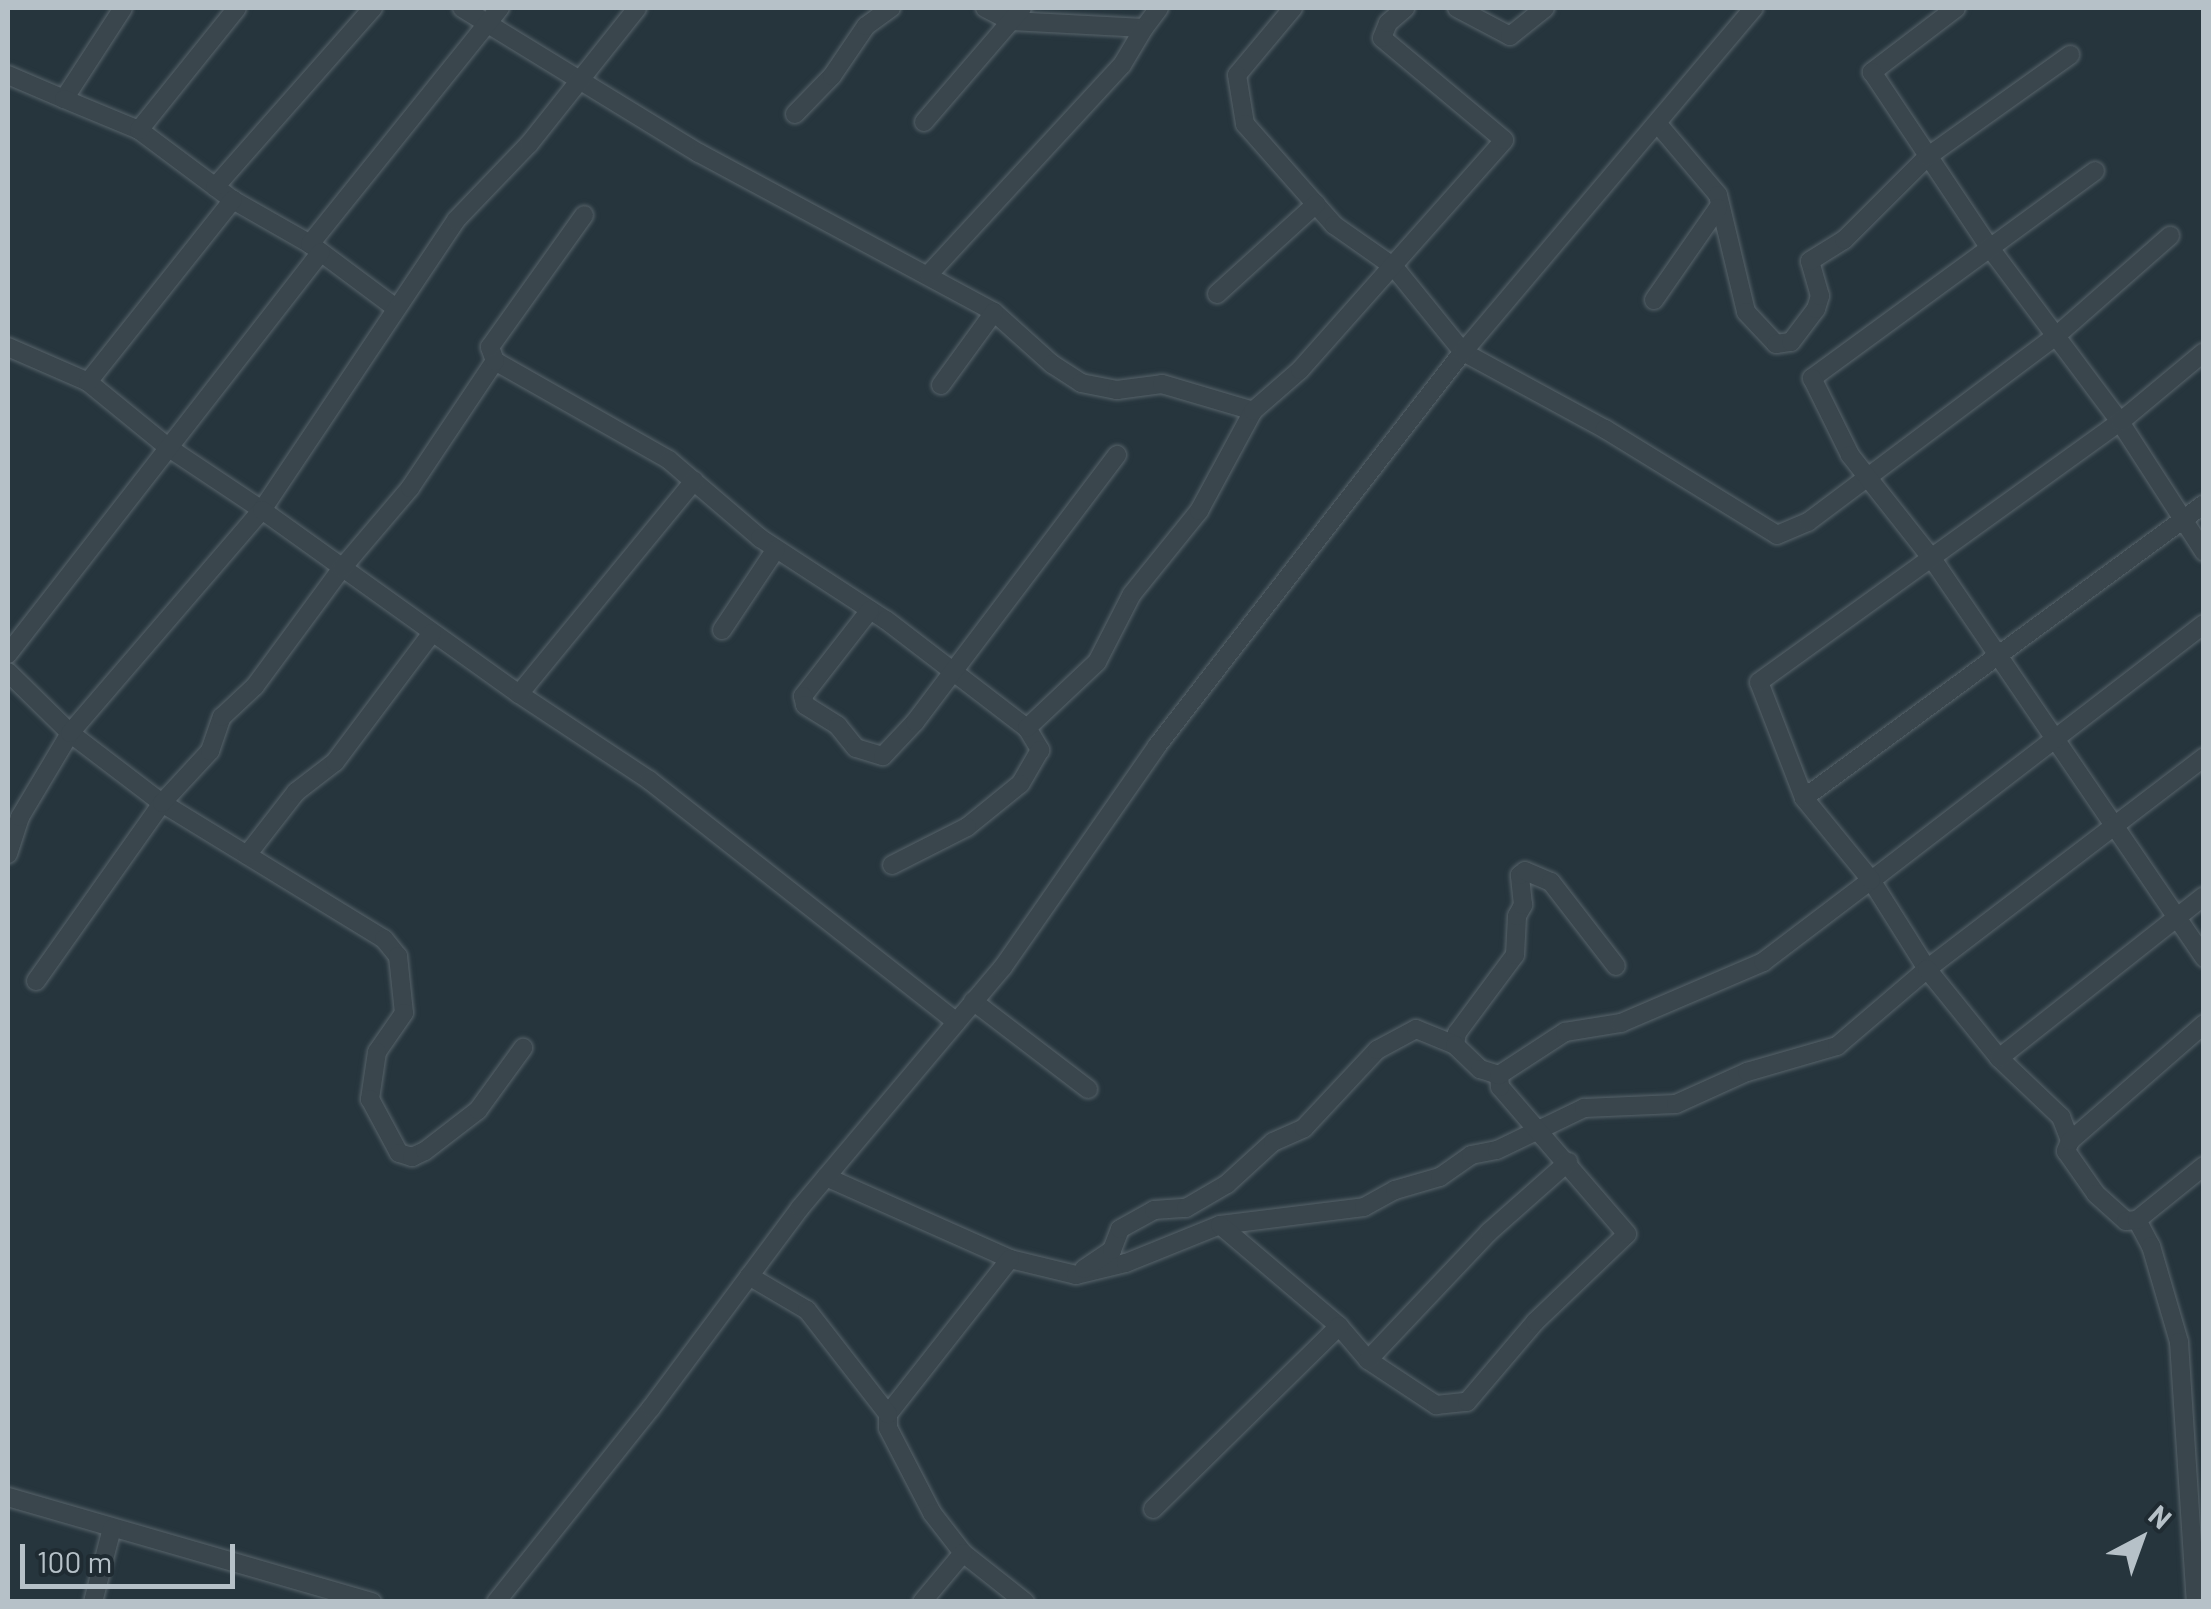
<!DOCTYPE html>
<style>
body{margin:0}
#map{position:relative;width:2211px;height:1609px;overflow:hidden;background:#26353d;font-family:Barlow,sans-serif}
div>[style]{position:absolute}
.roads{filter:drop-shadow(0 0 2px #58646b) drop-shadow(0 0 2px #58646b)}
.street>*{height:18px;margin:-9px;padding:0 9px;transform-origin:9px;border-radius:9px;background:#3a464d}
span{translate:-50% -50%;white-space:nowrap;text-align:center;line-height:1.15;-webkit-text-stroke:10px #1f2b32;paint-order:stroke}
.frame{position:absolute;inset:0;border:10px solid #b6c1c8;pointer-events:none}
.north{position:absolute;left:2091px;top:1489px;width:100px;height:100px;-webkit-text-stroke:8px #1f2b32;paint-order:stroke;rotate:41deg;font-size:28px;font-weight:700;line-height:40px;text-align:center;color:#b6c1c8}
.north::after{content:'';display:block;margin:auto;width:35px;height:45px;background:#b6c1c8;clip-path:polygon(50% 0,100% 100%,50% 72%,0 100%)}
.scale{position:absolute;left:20px;top:1544px;width:215px;height:45px;box-sizing:border-box;border:5px solid #b6c1c8;border-top:0;padding-left:12px;font-size:30px;line-height:35px;white-space:nowrap;color:#b6c1c8;-webkit-text-stroke:8px #1f2b32;paint-order:stroke}
</style>
<div id="map">
<div class="roads">
<div class="street">
<i style="left:462px;top:8px;width:278px;rotate:31.5deg"></i>
<i style="left:699px;top:153px;width:335px;rotate:28.3deg"></i>
<i style="left:994px;top:312px;width:78px;rotate:41.9deg"></i>
<i style="left:1052px;top:364px;width:35px;rotate:33deg"></i>
<i style="left:1081px;top:383px;width:37px;rotate:11deg"></i>
<i style="left:1117px;top:390px;width:45px;rotate:-7.6deg"></i>
<i style="left:1162px;top:384px;width:95px;rotate:16.5deg"></i>
<i style="left:985px;top:8px;width:29px;rotate:27deg"></i>
<i style="left:1011px;top:21px;width:133px;rotate:3deg"></i>
<i style="left:1144px;top:28px;width:25px;rotate:-53deg"></i>
<i style="left:1293px;top:8px;width:87px;rotate:129.9deg"></i>
<i style="left:1237px;top:75px;width:50px;rotate:80.7deg"></i>
<i style="left:1245px;top:124px;width:135px;rotate:48.6deg"></i>
<i style="left:1334px;top:225px;width:73px;rotate:35deg"></i>
<i style="left:1394px;top:267px;width:109px;rotate:50.9deg"></i>
<i style="left:1463px;top:352px;width:162px;rotate:28.5deg"></i>
<i style="left:1605px;top:429px;width:202px;rotate:31.6deg"></i>
<i style="left:1777px;top:535px;width:34px;rotate:-23deg"></i>
<i style="left:1808px;top:522px;width:310px;rotate:-36.9deg"></i>
<i style="left:2056px;top:336px;width:152px;rotate:-41.3deg"></i>
<i style="left:1457px;top:8px;width:60px;rotate:27.8deg"></i>
<i style="left:1510px;top:36px;width:45px;rotate:-38.7deg"></i>
<i style="left:1956px;top:8px;width:106px;rotate:142.7deg"></i>
<i style="left:1872px;top:72px;width:212px;rotate:56.2deg"></i>
<i style="left:1990px;top:248px;width:217px;rotate:53.2deg"></i>
<i style="left:2120px;top:422px;width:155px;rotate:57.1deg"></i>
<i style="left:8px;top:75px;width:61px;rotate:23.2deg"></i>
<i style="left:64px;top:99px;width:108px;rotate:-57deg"></i>
<i style="left:64px;top:99px;width:81px;rotate:22.5deg"></i>
<i style="left:139px;top:130px;width:117px;rotate:36.7deg"></i>
<i style="left:233px;top:200px;width:89px;rotate:29.7deg"></i>
<i style="left:310px;top:244px;width:107px;rotate:36.7deg"></i>
<i style="left:795px;top:114px;width:53px;rotate:-45.8deg"></i>
<i style="left:832px;top:76px;width:60px;rotate:-55.8deg"></i>
<i style="left:866px;top:26px;width:31px;rotate:-36deg"></i>
<i style="left:924px;top:122px;width:150px;rotate:-49.3deg"></i>
<i style="left:1657px;top:123px;width:94px;rotate:49.7deg"></i>
<i style="left:1718px;top:195px;width:120px;rotate:76.5deg"></i>
<i style="left:1746px;top:312px;width:44px;rotate:46.8deg"></i>
<i style="left:1776px;top:344px;width:15px;rotate:-8deg"></i>
<i style="left:1791px;top:342px;width:41px;rotate:-52.9deg"></i>
<i style="left:1816px;top:309px;width:14px;rotate:-73deg"></i>
<i style="left:1820px;top:296px;width:36px;rotate:-106deg"></i>
<i style="left:1810px;top:261px;width:40px;rotate:-32deg"></i>
<i style="left:1844px;top:240px;width:117px;rotate:-45deg"></i>
<i style="left:1927px;top:157px;width:176px;rotate:-35.5deg"></i>
<i style="left:139px;top:130px;width:156px;rotate:-51.2deg"></i>
<i style="left:2095px;top:171px;width:351px;rotate:143.8deg"></i>
<i style="left:1812px;top:378px;width:86px;rotate:63.7deg"></i>
<i style="left:1850px;top:455px;width:134px;rotate:51.7deg"></i>
<i style="left:1933px;top:560px;width:482px;rotate:55.7deg"></i>
<i style="left:215px;top:187px;width:239px;rotate:-48.6deg"></i>
<i style="left:310px;top:244px;width:303px;rotate:-51.2deg"></i>
<i style="left:929px;top:274px;width:284px;rotate:-47.3deg"></i>
<i style="left:1122px;top:65px;width:43px;rotate:-59.3deg"></i>
<i style="left:1217px;top:294px;width:134px;rotate:-42.3deg"></i>
<i style="left:1654px;top:300px;width:112px;rotate:-55.2deg"></i>
<i style="left:8px;top:347px;width:87px;rotate:23.6deg"></i>
<i style="left:88px;top:382px;width:104px;rotate:39.2deg"></i>
<i style="left:169px;top:448px;width:112px;rotate:33.7deg"></i>
<i style="left:262px;top:510px;width:349px;rotate:-56.2deg"></i>
<i style="left:456px;top:220px;width:105px;rotate:-46.2deg"></i>
<i style="left:529px;top:144px;width:174px;rotate:-51.5deg"></i>
<i style="left:495px;top:361px;width:200px;rotate:29.6deg"></i>
<i style="left:669px;top:460px;width:120px;rotate:40.6deg"></i>
<i style="left:760px;top:538px;width:150px;rotate:33.1deg"></i>
<i style="left:886px;top:620px;width:178px;rotate:37.5deg"></i>
<i style="left:1027px;top:728px;width:26px;rotate:59deg"></i>
<i style="left:1040px;top:750px;width:39px;rotate:120deg"></i>
<i style="left:1020px;top:784px;width:68px;rotate:140.9deg"></i>
<i style="left:967px;top:827px;width:84px;rotate:153.1deg"></i>
<i style="left:88px;top:382px;width:233px;rotate:-51.5deg"></i>
<i style="left:941px;top:385px;width:90px;rotate:-54deg"></i>
<i style="left:870px;top:610px;width:109px;rotate:127.9deg"></i>
<i style="left:803px;top:696px;width:9px;rotate:77deg"></i>
<i style="left:805px;top:705px;width:39px;rotate:32deg"></i>
<i style="left:838px;top:726px;width:28px;rotate:51deg"></i>
<i style="left:856px;top:748px;width:28px;rotate:17deg"></i>
<i style="left:883px;top:756px;width:47px;rotate:-46.7deg"></i>
<i style="left:915px;top:722px;width:335px;rotate:-52.9deg"></i>
<i style="left:2204px;top:624px;width:420px;rotate:142.4deg"></i>
<i style="left:1871px;top:880px;width:105px;rotate:57.8deg"></i>
<i style="left:1927px;top:969px;width:349px;rotate:-37.4deg"></i>
<i style="left:722px;top:630px;width:97px;rotate:-56.3deg"></i>
<i style="left:8px;top:654px;width:509px;rotate:-52.1deg"></i>
<i style="left:8px;top:672px;width:87px;rotate:44.5deg"></i>
<i style="left:70px;top:733px;width:116px;rotate:37.3deg"></i>
<i style="left:162px;top:803px;width:260px;rotate:31.5deg"></i>
<i style="left:384px;top:939px;width:22px;rotate:51deg"></i>
<i style="left:398px;top:956px;width:57px;rotate:84deg"></i>
<i style="left:404px;top:1013px;width:47px;rotate:124.7deg"></i>
<i style="left:377px;top:1052px;width:48px;rotate:98.5deg"></i>
<i style="left:370px;top:1099px;width:61px;rotate:61.8deg"></i>
<i style="left:399px;top:1153px;width:14px;rotate:17deg"></i>
<i style="left:412px;top:1157px;width:14px;rotate:-25deg"></i>
<i style="left:425px;top:1151px;width:67px;rotate:-37.7deg"></i>
<i style="left:478px;top:1110px;width:77px;rotate:-54deg"></i>
<i style="left:519px;top:694px;width:156px;rotate:33.5deg"></i>
<i style="left:649px;top:780px;width:391px;rotate:38.2deg"></i>
<i style="left:1027px;top:728px;width:96px;rotate:-43.3deg"></i>
<i style="left:1097px;top:662px;width:76px;rotate:-62.8deg"></i>
<i style="left:1132px;top:594px;width:107px;rotate:-51.1deg"></i>
<i style="left:1199px;top:511px;width:114px;rotate:-61.6deg"></i>
<i style="left:1253px;top:411px;width:62px;rotate:-41.1deg"></i>
<i style="left:1300px;top:370px;width:307px;rotate:-48.4deg"></i>
<i style="left:1504px;top:140px;width:159px;rotate:-140.1deg"></i>
<i style="left:1382px;top:38px;width:16px;rotate:-68deg"></i>
<i style="left:1388px;top:23px;width:23px;rotate:-41deg"></i>
<i style="left:1804px;top:798px;width:124px;rotate:-111.2deg"></i>
<i style="left:1759px;top:682px;width:445px;rotate:-35.8deg"></i>
<i style="left:2120px;top:422px;width:109px;rotate:-39.8deg"></i>
<i style="left:8px;top:854px;width:39px;rotate:-72deg"></i>
<i style="left:20px;top:817px;width:98px;rotate:-59.2deg"></i>
<i style="left:70px;top:733px;width:294px;rotate:-49.3deg"></i>
<i style="left:262px;top:510px;width:316px;rotate:35.6deg"></i>
<i style="left:519px;top:694px;width:276px;rotate:-50.6deg"></i>
<i style="left:247px;top:855px;width:80px;rotate:-52.1deg"></i>
<i style="left:296px;top:792px;width:49px;rotate:-37.6deg"></i>
<i style="left:335px;top:762px;width:161px;rotate:-53.1deg"></i>
<i style="left:36px;top:981px;width:218px;rotate:-54.7deg"></i>
<i style="left:162px;top:803px;width:71px;rotate:-47.3deg"></i>
<i style="left:210px;top:751px;width:36px;rotate:-71deg"></i>
<i style="left:222px;top:717px;width:45px;rotate:-43.2deg"></i>
<i style="left:255px;top:686px;width:147px;rotate:-53.6deg"></i>
<i style="left:342px;top:568px;width:105px;rotate:-49.6deg"></i>
<i style="left:410px;top:488px;width:153px;rotate:-56.2deg"></i>
<i style="left:495px;top:361px;width:15px;rotate:-110deg"></i>
<i style="left:490px;top:347px;width:162px;rotate:-54.5deg"></i>
<i style="left:973px;top:1001px;width:145px;rotate:37.4deg"></i>
<i style="left:1455px;top:1045px;width:12px;rotate:-81deg"></i>
<i style="left:1457px;top:1033px;width:97px;rotate:-53.4deg"></i>
<i style="left:1515px;top:955px;width:39px;rotate:-87deg"></i>
<i style="left:1517px;top:916px;width:13px;rotate:-61deg"></i>
<i style="left:1523px;top:905px;width:30px;rotate:-96deg"></i>
<i style="left:1520px;top:875px;width:6px;rotate:-39deg"></i>
<i style="left:1525px;top:871px;width:28px;rotate:23deg"></i>
<i style="left:1551px;top:882px;width:106px;rotate:52.3deg"></i>
<i style="left:1999px;top:1058px;width:86px;rotate:43.6deg"></i>
<i style="left:2061px;top:1117px;width:26px;rotate:69deg"></i>
<i style="left:2070px;top:1141px;width:11px;rotate:112deg"></i>
<i style="left:2066px;top:1151px;width:52px;rotate:55.1deg"></i>
<i style="left:2096px;top:1194px;width:40px;rotate:42deg"></i>
<i style="left:2126px;top:1221px;width:11px;rotate:-5deg"></i>
<i style="left:2137px;top:1220px;width:30px;rotate:62deg"></i>
<i style="left:2151px;top:1246px;width:100px;rotate:73.7deg"></i>
<i style="left:2179px;top:1342px;width:261px;rotate:86.3deg"></i>
<i style="left:2070px;top:1141px;width:178px;rotate:-41.1deg"></i>
<i style="left:826px;top:1177px;width:201px;rotate:24deg"></i>
<i style="left:1010px;top:1259px;width:68px;rotate:13.6deg"></i>
<i style="left:1076px;top:1275px;width:51px;rotate:-13.5deg"></i>
<i style="left:1126px;top:1263px;width:101px;rotate:-22deg"></i>
<i style="left:1220px;top:1225px;width:145px;rotate:-7.1deg"></i>
<i style="left:1364px;top:1207px;width:35px;rotate:-29deg"></i>
<i style="left:1395px;top:1190px;width:47px;rotate:-16.1deg"></i>
<i style="left:1440px;top:1177px;width:38px;rotate:-35deg"></i>
<i style="left:1471px;top:1155px;width:26px;rotate:-11deg"></i>
<i style="left:1497px;top:1150px;width:97px;rotate:-25.8deg"></i>
<i style="left:1584px;top:1108px;width:92px;rotate:-2.5deg"></i>
<i style="left:1676px;top:1104px;width:78px;rotate:-24.3deg"></i>
<i style="left:1747px;top:1072px;width:94px;rotate:-16.1deg"></i>
<i style="left:1837px;top:1046px;width:118px;rotate:-40.5deg"></i>
<i style="left:1927px;top:969px;width:114px;rotate:51deg"></i>
<i style="left:1999px;top:1058px;width:261px;rotate:-38.3deg"></i>
<i style="left:2137px;top:1220px;width:86px;rotate:-38.9deg"></i>
<i style="left:1220px;top:1225px;width:156px;rotate:40.3deg"></i>
<i style="left:1339px;top:1326px;width:45px;rotate:49.5deg"></i>
<i style="left:1368px;top:1360px;width:82px;rotate:33.5deg"></i>
<i style="left:1436px;top:1405px;width:31px;rotate:-6deg"></i>
<i style="left:1467px;top:1402px;width:105px;rotate:-49.6deg"></i>
<i style="left:1535px;top:1322px;width:127px;rotate:-43.7deg"></i>
<i style="left:1627px;top:1234px;width:194px;rotate:-130.8deg"></i>
<i style="left:1500px;top:1087px;width:12px;rotate:-95deg"></i>
<i style="left:1010px;top:1259px;width:197px;rotate:128.2deg"></i>
<i style="left:888px;top:1414px;width:14px;rotate:90deg"></i>
<i style="left:888px;top:1428px;width:96px;rotate:62.6deg"></i>
<i style="left:932px;top:1513px;width:51px;rotate:52.2deg"></i>
<i style="left:963px;top:1553px;width:79px;rotate:38.3deg"></i>
<i style="left:1084px;top:1269px;width:34px;rotate:-34deg"></i>
<i style="left:1112px;top:1250px;width:22px;rotate:-69deg"></i>
<i style="left:1120px;top:1229px;width:39px;rotate:-29deg"></i>
<i style="left:1154px;top:1210px;width:32px;rotate:-4deg"></i>
<i style="left:1186px;top:1208px;width:48px;rotate:-30.3deg"></i>
<i style="left:1227px;top:1184px;width:62px;rotate:-42.4deg"></i>
<i style="left:1273px;top:1142px;width:34px;rotate:-24deg"></i>
<i style="left:1304px;top:1128px;width:107px;rotate:-46.9deg"></i>
<i style="left:1377px;top:1050px;width:44px;rotate:-28.3deg"></i>
<i style="left:1416px;top:1029px;width:42px;rotate:22.3deg"></i>
<i style="left:1455px;top:1045px;width:35px;rotate:44deg"></i>
<i style="left:1480px;top:1069px;width:20px;rotate:18deg"></i>
<i style="left:1499px;top:1075px;width:79px;rotate:-33.1deg"></i>
<i style="left:1565px;top:1032px;width:57px;rotate:-9.1deg"></i>
<i style="left:1621px;top:1023px;width:155px;rotate:-23.2deg"></i>
<i style="left:1763px;top:962px;width:136px;rotate:-37.2deg"></i>
<i style="left:1871px;top:880px;width:106px;rotate:-129.3deg"></i>
<i style="left:1804px;top:798px;width:496px;rotate:-36.3deg"></i>
<i style="left:749px;top:1276px;width:67px;rotate:30.4deg"></i>
<i style="left:807px;top:1310px;width:132px;rotate:52.1deg"></i>
<i style="left:1368px;top:1360px;width:176px;rotate:-46.6deg"></i>
<i style="left:1489px;top:1232px;width:106px;rotate:-41.5deg"></i>
<i style="left:8px;top:1497px;width:379px;rotate:16.1deg"></i>
<i style="left:1153px;top:1509px;width:261px;rotate:-44.5deg"></i>
<i style="left:93px;top:1602px;width:76px;rotate:-75.6deg"></i>
<i style="left:496px;top:1602px;width:248px;rotate:-51.4deg"></i>
<i style="left:651px;top:1408px;width:249px;rotate:-53.3deg"></i>
<i style="left:800px;top:1208px;width:315px;rotate:-49.9deg"></i>
<i style="left:1003px;top:967px;width:269px;rotate:-55.1deg"></i>
<i style="left:1157px;top:746px;width:499px;rotate:-52.2deg"></i>
<i style="left:1463px;top:352px;width:451px;rotate:-49.8deg"></i>
<i style="left:922px;top:1602px;width:64px;rotate:-50.1deg"></i>
</div>
</div>
<div class="frame"></div>
<div class="north">N</div>
<div class="scale">100 m</div>
</div>
